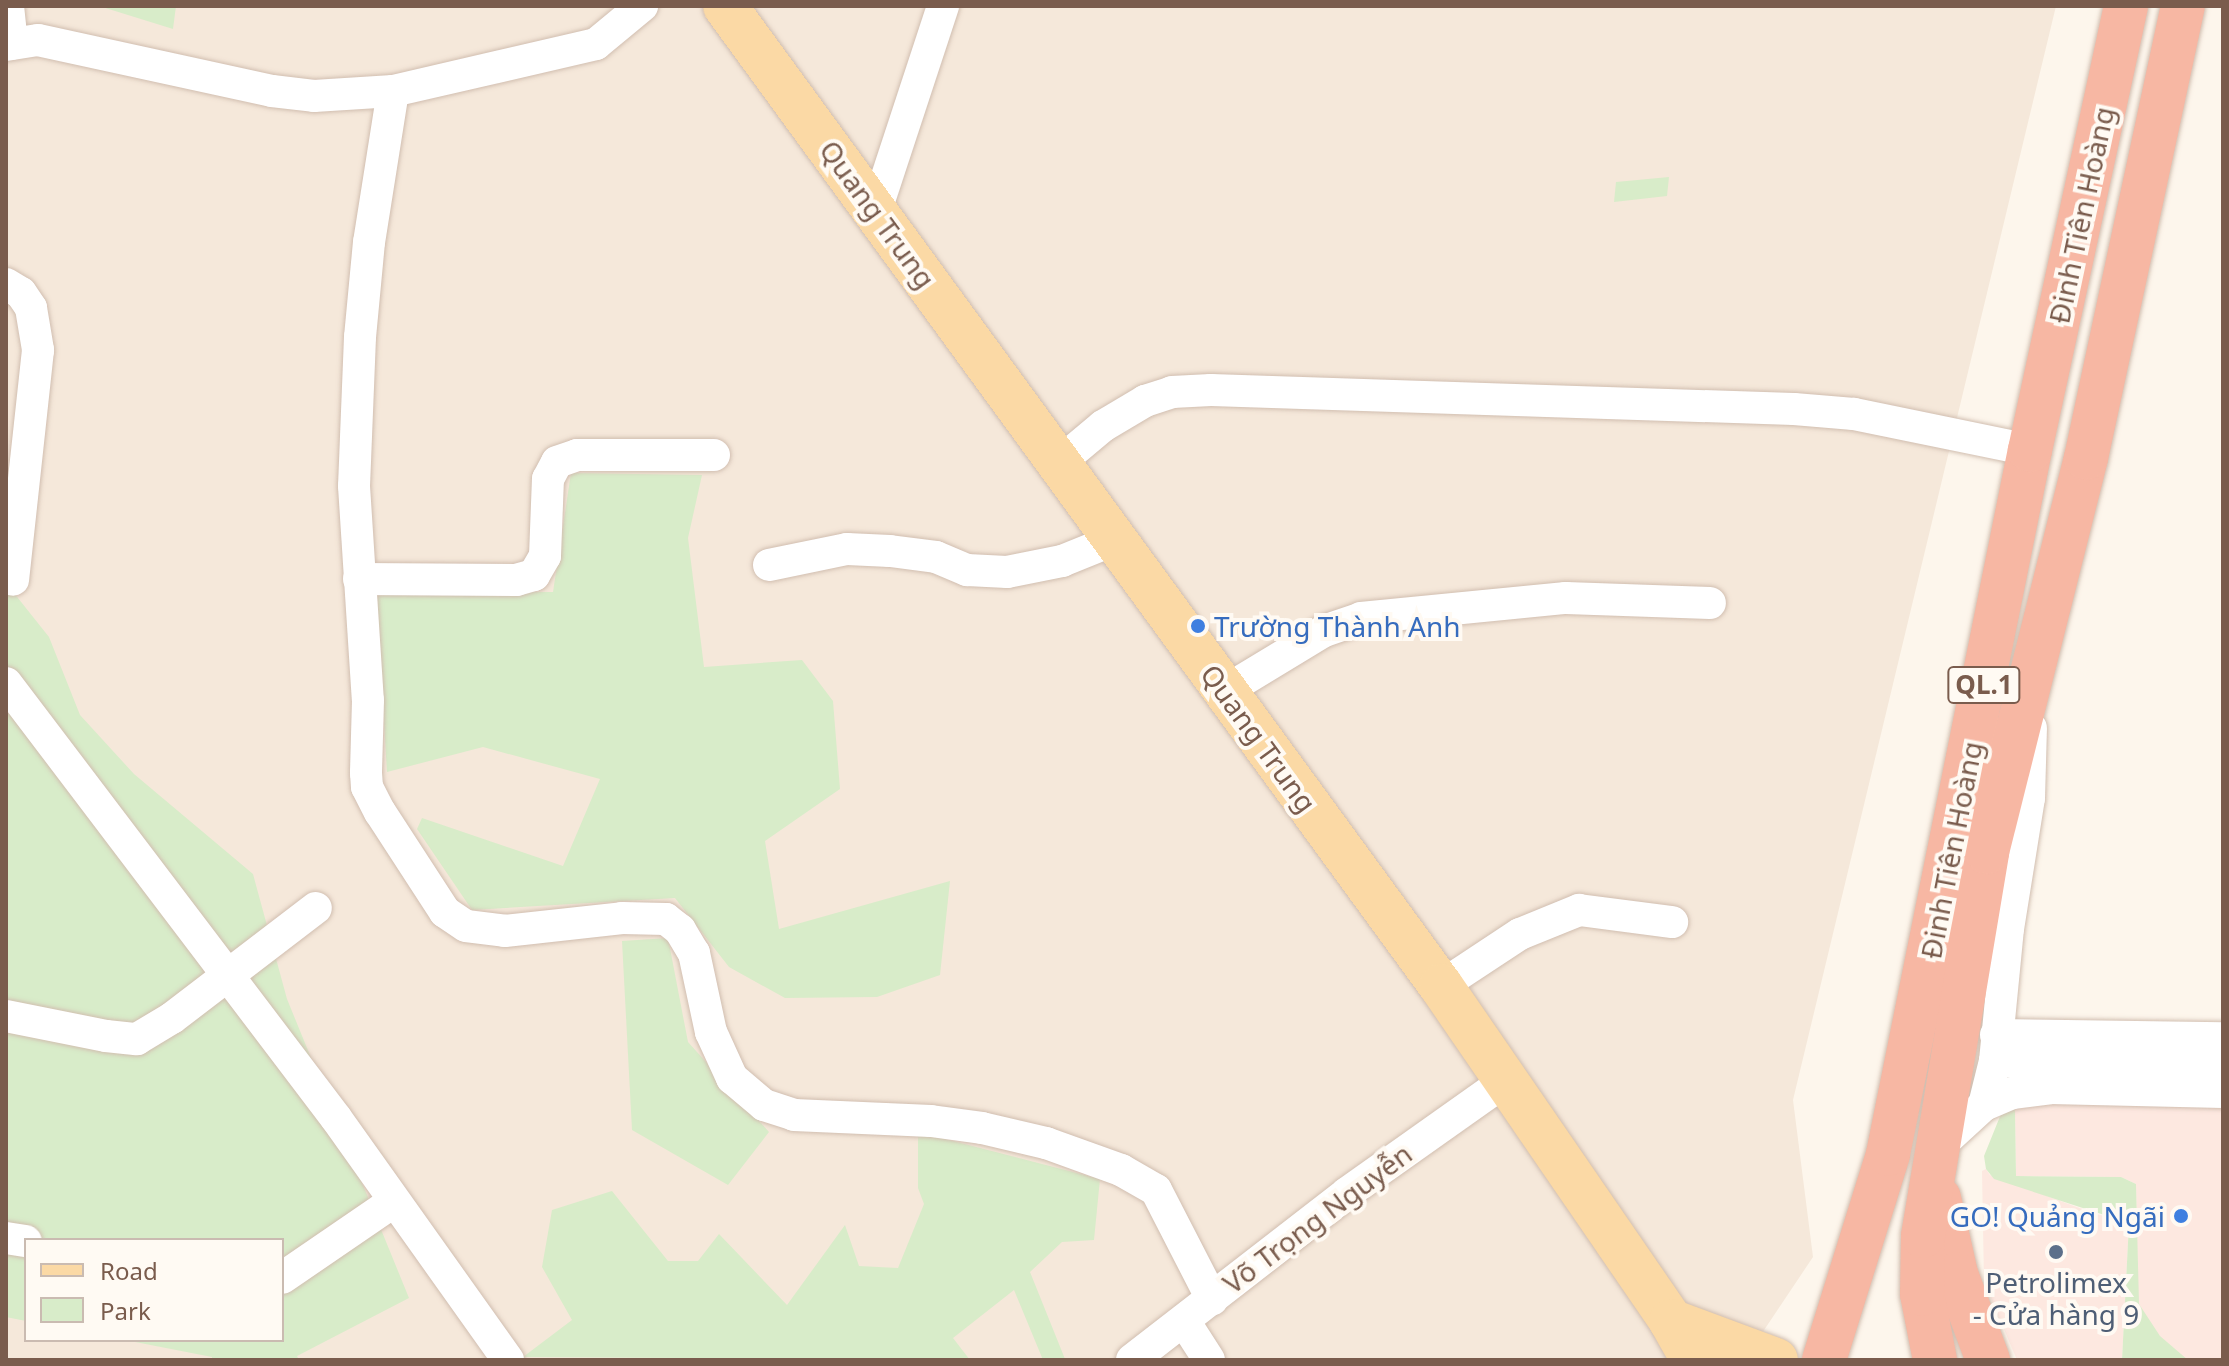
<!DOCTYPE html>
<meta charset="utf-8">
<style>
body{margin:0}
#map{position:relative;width:2229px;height:1366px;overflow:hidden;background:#fdf6ec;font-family:"Noto Sans",sans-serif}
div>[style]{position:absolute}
.residential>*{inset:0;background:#f5e8da}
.commercial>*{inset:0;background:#fde8e0}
.green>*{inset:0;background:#d8ecc9}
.roads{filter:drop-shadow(0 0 2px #d1beb0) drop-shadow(0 0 2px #d1beb0)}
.street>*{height:32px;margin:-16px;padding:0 16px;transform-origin:16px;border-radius:16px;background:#fff}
.primary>*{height:44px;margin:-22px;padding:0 22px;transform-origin:22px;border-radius:22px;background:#fbd9a5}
.highway>*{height:44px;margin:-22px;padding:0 22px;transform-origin:22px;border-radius:22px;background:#f7b7a3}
.dots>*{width:22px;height:22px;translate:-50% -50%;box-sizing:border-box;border:4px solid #fffaf3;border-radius:50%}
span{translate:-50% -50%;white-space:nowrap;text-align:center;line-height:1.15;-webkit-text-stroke:8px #fffaf3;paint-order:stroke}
.shield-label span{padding:2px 6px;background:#fffaf3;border:2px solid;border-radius:6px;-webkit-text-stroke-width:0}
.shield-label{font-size:26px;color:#7a5c4d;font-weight:700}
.street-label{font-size:28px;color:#7a5c4d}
.shop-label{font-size:28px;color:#366cbe}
.left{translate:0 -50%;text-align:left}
.right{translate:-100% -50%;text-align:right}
.service-label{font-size:28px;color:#4e5e75}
.frame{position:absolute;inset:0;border:8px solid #7a5c4d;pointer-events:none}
.legend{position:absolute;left:24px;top:1238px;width:260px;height:104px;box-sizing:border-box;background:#fffaf3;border:2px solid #cabbb1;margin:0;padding:10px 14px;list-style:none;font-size:24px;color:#7a5c4d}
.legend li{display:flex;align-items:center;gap:16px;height:40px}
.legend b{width:40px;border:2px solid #cabbb1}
</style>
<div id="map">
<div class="residential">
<i style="clip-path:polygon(evenodd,6px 6px,2056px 6px,1793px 1100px,1813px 1257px,1744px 1360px,6px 1360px,6px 6px,26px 1240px,282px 1240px,282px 1340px,26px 1340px,26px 1240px)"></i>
</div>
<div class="commercial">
<i style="clip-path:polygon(2013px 1027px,2223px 1028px,2223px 1360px,2139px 1360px,2136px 1184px,2121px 1177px,2016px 1176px,2015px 1110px,2003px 1109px)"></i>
<i style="clip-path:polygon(1986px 1169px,1990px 1175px,2093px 1213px,2129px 1223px,2122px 1360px,2017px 1360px,1984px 1282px,1982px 1171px)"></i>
</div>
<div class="green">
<i style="clip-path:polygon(99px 6px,176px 6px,173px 29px)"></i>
<i style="clip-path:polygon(1669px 177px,1667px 196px,1614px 202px,1616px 182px)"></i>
<i style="clip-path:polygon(571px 473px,702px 475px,688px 538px,704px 667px,802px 660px,833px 701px,840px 789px,765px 841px,779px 929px,950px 881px,940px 975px,877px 997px,785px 998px,729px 967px,675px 898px,472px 910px,417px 829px,422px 818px,563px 866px,600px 779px,483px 747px,387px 772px,376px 591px,553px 592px)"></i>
<i style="clip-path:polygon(6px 583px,49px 637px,80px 715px,134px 774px,253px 874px,287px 999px,409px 1298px,297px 1356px,299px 1360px,212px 1360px,212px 1357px,125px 1340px,282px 1340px,282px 1240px,26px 1240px,26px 1321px,6px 1317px)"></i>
<i style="clip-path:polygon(668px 938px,688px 1042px,769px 1132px,728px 1185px,632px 1130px,622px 941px)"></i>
<i style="clip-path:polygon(2003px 1109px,2015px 1109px,2016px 1176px,2121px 1177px,2136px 1184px,2139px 1304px,2160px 1336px,2188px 1360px,2122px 1360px,2129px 1223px,1994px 1179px,1986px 1169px,1984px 1156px)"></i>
<i style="clip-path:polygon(918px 1132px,1100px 1179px,1094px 1240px,1062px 1242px,1030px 1272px,1065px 1359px,1043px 1360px,1014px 1290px,953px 1338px,970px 1360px,523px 1357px,572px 1320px,542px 1267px,552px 1210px,612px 1191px,668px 1261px,698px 1261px,719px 1234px,787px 1305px,845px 1225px,859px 1266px,898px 1268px,924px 1204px,918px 1188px)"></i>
</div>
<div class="roads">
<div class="street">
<i style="left:8px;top:6px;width:38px;rotate:84deg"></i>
<i style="left:6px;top:45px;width:32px;rotate:-9deg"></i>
<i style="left:38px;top:40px;width:239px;rotate:12.3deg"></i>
<i style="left:272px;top:91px;width:42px;rotate:6.8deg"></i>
<i style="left:314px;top:96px;width:79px;rotate:-3.6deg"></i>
<i style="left:393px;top:91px;width:208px;rotate:-13deg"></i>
<i style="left:596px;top:44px;width:60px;rotate:-39.6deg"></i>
<i style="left:393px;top:91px;width:153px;rotate:99deg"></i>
<i style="left:369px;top:242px;width:95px;rotate:95.4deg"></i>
<i style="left:360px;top:337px;width:149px;rotate:92.3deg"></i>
<i style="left:354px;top:486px;width:214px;rotate:86.3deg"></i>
<i style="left:368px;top:700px;width:73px;rotate:91.6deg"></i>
<i style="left:366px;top:773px;width:14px;rotate:86deg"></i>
<i style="left:367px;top:787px;width:28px;rotate:63deg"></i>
<i style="left:380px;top:812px;width:119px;rotate:57deg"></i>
<i style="left:445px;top:912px;width:25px;rotate:34deg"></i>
<i style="left:466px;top:926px;width:39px;rotate:7deg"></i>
<i style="left:505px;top:931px;width:118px;rotate:-6.3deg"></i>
<i style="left:622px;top:918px;width:44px;rotate:1.3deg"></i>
<i style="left:666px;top:919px;width:18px;rotate:38deg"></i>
<i style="left:680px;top:930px;width:27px;rotate:59deg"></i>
<i style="left:694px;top:953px;width:81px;rotate:77.9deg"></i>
<i style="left:711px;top:1032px;width:51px;rotate:65.5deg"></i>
<i style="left:732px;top:1078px;width:42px;rotate:40.2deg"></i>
<i style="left:764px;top:1105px;width:32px;rotate:18deg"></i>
<i style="left:794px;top:1115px;width:137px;rotate:2.5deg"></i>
<i style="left:931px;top:1121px;width:51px;rotate:7.8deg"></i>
<i style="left:982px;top:1128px;width:66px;rotate:13.2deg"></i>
<i style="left:1046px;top:1143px;width:80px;rotate:19.8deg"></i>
<i style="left:1121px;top:1170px;width:40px;rotate:29.7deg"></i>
<i style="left:1156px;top:1190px;width:123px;rotate:62.8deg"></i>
<i style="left:876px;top:210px;width:215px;rotate:-71.8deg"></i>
<i style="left:6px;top:284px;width:17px;rotate:31deg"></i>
<i style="left:21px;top:293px;width:18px;rotate:56deg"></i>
<i style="left:31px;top:308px;width:43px;rotate:80.5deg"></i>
<i style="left:38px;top:350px;width:231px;rotate:96.2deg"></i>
<i style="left:1060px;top:462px;width:56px;rotate:-39.9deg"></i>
<i style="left:1103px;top:426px;width:49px;rotate:-30.8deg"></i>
<i style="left:1145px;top:401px;width:28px;rotate:-18deg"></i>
<i style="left:1172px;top:392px;width:39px;rotate:-3deg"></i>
<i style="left:1211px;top:390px;width:583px;rotate:1.87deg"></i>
<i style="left:1794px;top:409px;width:60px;rotate:4.8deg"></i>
<i style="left:1854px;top:414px;width:180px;rotate:11.6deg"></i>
<i style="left:769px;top:565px;width:80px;rotate:-11.6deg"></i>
<i style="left:847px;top:549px;width:43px;rotate:2.7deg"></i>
<i style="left:890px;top:551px;width:46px;rotate:7.4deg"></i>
<i style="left:936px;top:557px;width:34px;rotate:23deg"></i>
<i style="left:967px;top:570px;width:40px;rotate:2.9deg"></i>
<i style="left:1007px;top:572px;width:56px;rotate:-11.3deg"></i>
<i style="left:1062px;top:561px;width:56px;rotate:-22deg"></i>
<i style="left:359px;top:579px;width:157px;rotate:0.4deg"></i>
<i style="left:516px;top:580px;width:19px;rotate:-16deg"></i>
<i style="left:534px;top:575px;width:22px;rotate:-60deg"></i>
<i style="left:545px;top:556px;width:77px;rotate:-87.8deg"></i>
<i style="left:548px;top:479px;width:19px;rotate:-62deg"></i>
<i style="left:557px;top:462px;width:21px;rotate:-19deg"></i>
<i style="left:577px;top:455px;width:137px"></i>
<i style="left:6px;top:683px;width:546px;rotate:52.82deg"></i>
<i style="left:336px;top:1118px;width:297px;rotate:54.6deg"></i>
<i style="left:1225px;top:691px;width:116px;rotate:-31.2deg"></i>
<i style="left:1324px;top:631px;width:39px;rotate:-19deg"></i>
<i style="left:1361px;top:618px;width:206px;rotate:-5.6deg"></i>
<i style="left:1566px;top:598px;width:144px;rotate:2deg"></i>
<i style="left:1441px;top:986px;width:95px;rotate:-33.4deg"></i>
<i style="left:1520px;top:934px;width:64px;rotate:-22.1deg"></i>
<i style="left:1579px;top:910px;width:94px;rotate:7.4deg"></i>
<i style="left:6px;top:1016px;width:102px;rotate:11.3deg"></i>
<i style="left:106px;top:1036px;width:31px;rotate:6deg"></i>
<i style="left:137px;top:1039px;width:41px;rotate:-31deg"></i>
<i style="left:172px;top:1018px;width:181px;rotate:-37.4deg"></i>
<i style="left:1996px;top:1035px;width:227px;rotate:0.8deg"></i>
<i style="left:1995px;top:1061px;width:228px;rotate:0.8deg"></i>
<i style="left:1984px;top:1105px;width:45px;rotate:-76deg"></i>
<i style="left:1995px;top:1061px;width:133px;rotate:-84.4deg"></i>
<i style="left:2008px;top:929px;width:133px;rotate:-80.9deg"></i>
<i style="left:2029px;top:798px;width:70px;rotate:-88.4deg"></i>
<i style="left:1937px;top:1148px;width:64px;rotate:-42.5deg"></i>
<i style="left:1984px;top:1105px;width:30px;rotate:-23deg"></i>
<i style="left:2012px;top:1093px;width:38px;rotate:-7deg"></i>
<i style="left:2050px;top:1088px;width:173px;rotate:1.3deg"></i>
<i style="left:6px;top:1238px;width:20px;rotate:9deg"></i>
<i style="left:282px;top:1278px;width:135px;rotate:-34.4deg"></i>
<i style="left:1184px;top:1321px;width:46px;rotate:57.3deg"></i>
<i style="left:1132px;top:1360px;width:272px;rotate:-37.8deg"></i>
<i style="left:1347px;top:1193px;width:194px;rotate:-35.3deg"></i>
</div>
<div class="primary">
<i style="left:725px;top:6px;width:1214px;rotate:53.85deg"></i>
<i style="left:1441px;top:986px;width:406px;rotate:55.5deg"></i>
<i style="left:1671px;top:1321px;width:45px;rotate:60.6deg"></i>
<i style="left:1671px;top:1321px;width:112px;rotate:20.4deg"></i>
</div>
<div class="highway">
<i style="left:1939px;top:1198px;width:78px;rotate:77.4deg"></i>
<i style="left:1956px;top:1274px;width:92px;rotate:69.6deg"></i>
<i style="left:1824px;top:1360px;width:216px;rotate:-72.7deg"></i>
<i style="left:1888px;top:1154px;width:718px;rotate:-78.6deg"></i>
<i style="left:2030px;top:450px;width:454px;rotate:-77.8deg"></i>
<i style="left:1935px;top:1360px;width:67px;rotate:-101.1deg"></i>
<i style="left:1922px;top:1294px;width:58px;rotate:-89deg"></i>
<i style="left:1923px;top:1236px;width:389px;rotate:-80.5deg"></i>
<i style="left:1987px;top:852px;width:406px;rotate:-75.9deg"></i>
<i style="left:2086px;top:458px;width:462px;rotate:-77.9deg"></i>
</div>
</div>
<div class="dots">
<i style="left:1198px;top:626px;background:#3f7fe0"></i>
<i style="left:2181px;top:1216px;background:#3f7fe0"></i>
<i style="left:2056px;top:1252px;background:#5c6f8a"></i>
</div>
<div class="shield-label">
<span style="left:1984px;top:685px">QL.1</span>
</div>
<div class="street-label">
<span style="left:878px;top:214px;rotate:54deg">Quang Trung</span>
<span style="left:2081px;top:215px;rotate:-78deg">Đinh Tiên Hoàng</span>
<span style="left:1259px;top:738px;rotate:54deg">Quang Trung</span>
<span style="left:1951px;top:850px;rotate:-79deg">Đinh Tiên Hoàng</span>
<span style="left:1317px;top:1218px;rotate:-37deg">Võ Trọng Nguyễn</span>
</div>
<div class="shop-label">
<span class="left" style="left:1214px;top:626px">Trường Thành Anh</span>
<span class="right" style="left:2165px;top:1216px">GO! Quảng Ngãi</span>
</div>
<div class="service-label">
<span style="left:2056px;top:1298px">Petrolimex<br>- Cửa hàng 9</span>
</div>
<div class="frame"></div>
<ul class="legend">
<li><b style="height:10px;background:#fbd9a5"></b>Road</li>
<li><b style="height:22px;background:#d8ecc9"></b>Park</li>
</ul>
</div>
